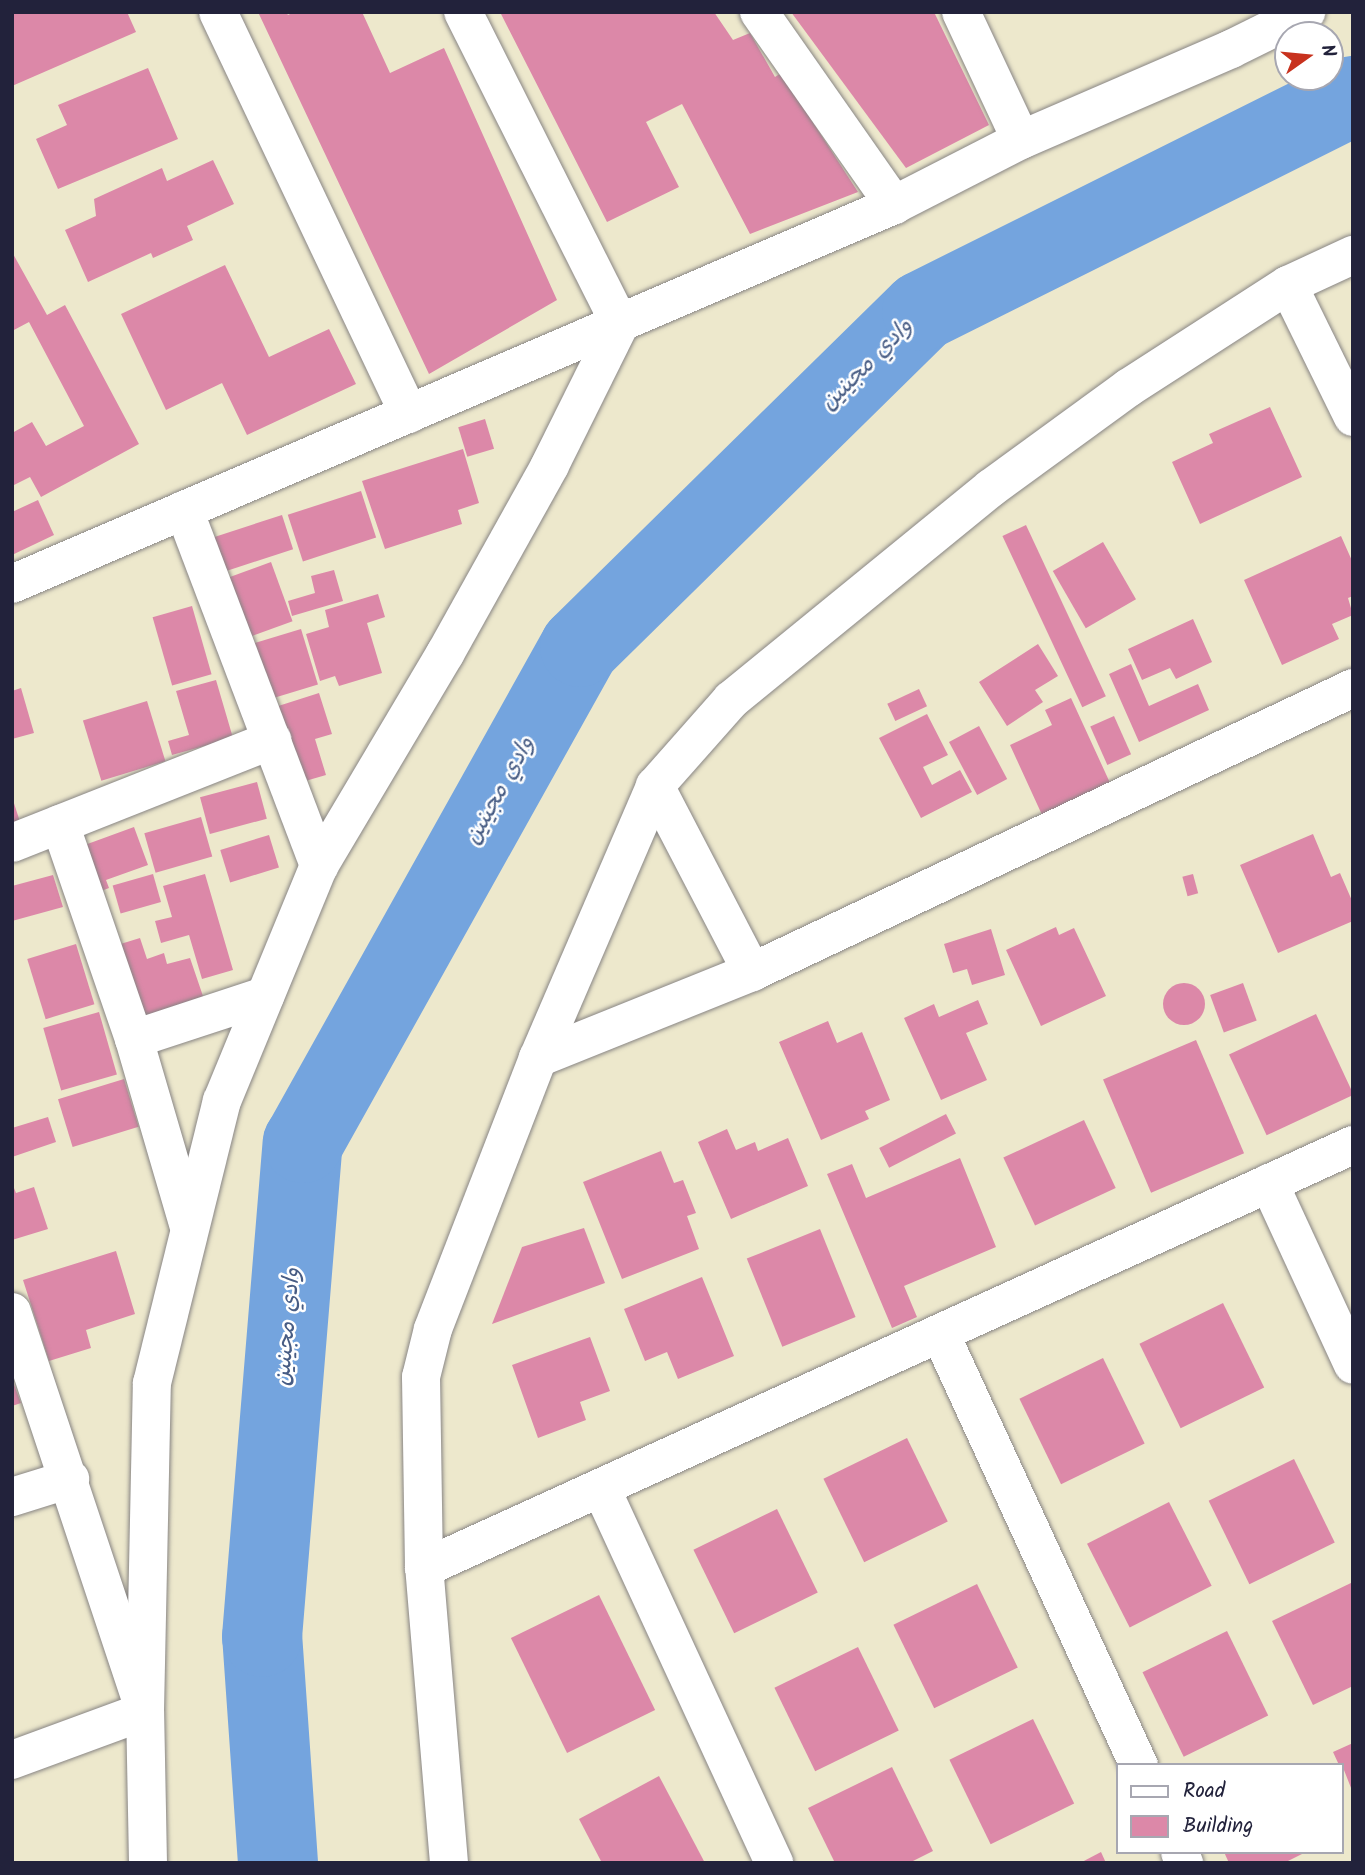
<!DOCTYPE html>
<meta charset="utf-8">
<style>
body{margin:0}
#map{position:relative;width:1365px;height:1875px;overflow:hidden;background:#ede8cc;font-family:Kalam,"Playpen Sans Arabic",sans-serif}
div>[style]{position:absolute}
.river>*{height:80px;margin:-40px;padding:0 40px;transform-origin:40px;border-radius:40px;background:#74a4de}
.building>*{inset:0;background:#dc88a8;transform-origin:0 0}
.round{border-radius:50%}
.roads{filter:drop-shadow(0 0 2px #888584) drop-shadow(0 0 2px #888584)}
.minor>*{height:38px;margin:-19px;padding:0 19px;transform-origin:19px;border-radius:19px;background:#fff}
span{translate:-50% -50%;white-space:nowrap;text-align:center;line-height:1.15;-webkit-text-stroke:5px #fff;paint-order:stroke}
.water-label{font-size:23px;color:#475c84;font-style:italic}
.frame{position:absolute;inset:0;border:14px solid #22223b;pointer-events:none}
.legend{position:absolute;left:1116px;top:1763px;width:228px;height:91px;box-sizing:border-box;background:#fff;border:2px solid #a7a7b1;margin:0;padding:9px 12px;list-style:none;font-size:21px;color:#22223b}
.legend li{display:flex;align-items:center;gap:14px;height:35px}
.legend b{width:35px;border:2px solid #a7a7b1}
.north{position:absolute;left:1274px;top:21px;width:70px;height:70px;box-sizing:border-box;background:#fff;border:2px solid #a7a7b1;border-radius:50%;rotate:75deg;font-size:19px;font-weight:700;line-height:28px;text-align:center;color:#22223b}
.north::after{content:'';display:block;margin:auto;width:24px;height:32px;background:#c8321e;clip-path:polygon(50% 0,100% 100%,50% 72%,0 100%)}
</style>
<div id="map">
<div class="river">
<i style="left:278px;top:1863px;width:227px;rotate:-94deg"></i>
<i style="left:262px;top:1637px;width:496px;rotate:-85.3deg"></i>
<i style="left:303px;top:1143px;width:568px;rotate:-60.82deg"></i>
<i style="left:580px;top:647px;width:479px;rotate:-44.5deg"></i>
<i style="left:922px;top:311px;width:482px;rotate:-26.5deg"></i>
</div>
<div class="building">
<i style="clip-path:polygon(12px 12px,127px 12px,136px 32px,12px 86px)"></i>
<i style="clip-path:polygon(258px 12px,286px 12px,288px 15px,294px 12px,362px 12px,390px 73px,444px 48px,557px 300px,429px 374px)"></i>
<i style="clip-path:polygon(500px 12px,714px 12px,733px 40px,750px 33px,775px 77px,781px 73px,858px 192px,750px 234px,682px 104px,646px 122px,679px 187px,607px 222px)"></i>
<i style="clip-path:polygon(791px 12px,934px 12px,989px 125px,906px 168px)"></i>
<i style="clip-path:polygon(148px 68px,178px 139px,58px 189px,36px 139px,67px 125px,58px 105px)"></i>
<i style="clip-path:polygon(213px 160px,234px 204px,187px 226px,193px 240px,153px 258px,151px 253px,88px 282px,65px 230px,96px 216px,94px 199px,162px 168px,167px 181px)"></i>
<i style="clip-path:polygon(12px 252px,47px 315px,65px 305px,139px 444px,41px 497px,30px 477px,12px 486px,12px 433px,32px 422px,46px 446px,84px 426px,29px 322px,12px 331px)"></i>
<i style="clip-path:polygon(225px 265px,269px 357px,329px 329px,356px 384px,247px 435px,222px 383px,166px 410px,121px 314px)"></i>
<i style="clip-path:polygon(1270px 407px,1302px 477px,1200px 524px,1172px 462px,1213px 443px,1209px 434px)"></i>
<i style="left:485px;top:419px;width:31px;height:28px;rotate:73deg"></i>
<i style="clip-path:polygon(463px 449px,479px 503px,458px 510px,462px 524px,385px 549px,362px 481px)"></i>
<i style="left:361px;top:491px;width:49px;height:77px;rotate:72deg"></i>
<i style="clip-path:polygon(38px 500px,54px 535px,12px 555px,12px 512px)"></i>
<i style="left:282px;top:515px;width:36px;height:79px;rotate:72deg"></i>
<i style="left:1026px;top:525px;width:189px;height:26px;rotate:65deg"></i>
<i style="clip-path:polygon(1341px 536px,1353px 563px,1353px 596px,1348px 598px,1353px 615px,1332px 624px,1339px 639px,1282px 665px,1244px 580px)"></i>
<i style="left:1103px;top:542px;width:66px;height:58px;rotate:60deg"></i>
<i style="left:271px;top:562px;width:63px;height:51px;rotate:70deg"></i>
<i style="clip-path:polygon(334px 570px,343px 601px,292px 616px,288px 601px,315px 593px,311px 576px)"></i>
<i style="clip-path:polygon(378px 594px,385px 617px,367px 623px,382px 673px,339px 686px,335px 676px,320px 681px,306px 634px,329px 627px,325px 610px)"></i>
<i style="left:192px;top:606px;width:71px;height:41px;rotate:74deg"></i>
<i style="clip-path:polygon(1193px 619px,1212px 662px,1176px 679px,1170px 668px,1142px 680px,1128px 649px)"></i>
<i style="left:301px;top:629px;width:58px;height:55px;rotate:73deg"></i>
<i style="clip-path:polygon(1038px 644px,1058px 676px,1035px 690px,1043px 702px,1007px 726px,979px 682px)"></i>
<i style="clip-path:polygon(1131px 664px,1149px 706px,1198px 684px,1209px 710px,1139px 742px,1109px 674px)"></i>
<i style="clip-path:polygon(216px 680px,233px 738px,172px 755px,168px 741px,189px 735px,176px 691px)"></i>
<i style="clip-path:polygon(21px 688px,34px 733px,12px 739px,12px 691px)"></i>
<i style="left:919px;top:689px;width:19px;height:35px;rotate:65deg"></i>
<i style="clip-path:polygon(319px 693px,332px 734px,315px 739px,326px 775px,295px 784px,272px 708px)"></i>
<i style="clip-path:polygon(1071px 698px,1111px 785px,1043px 817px,1010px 745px,1052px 725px,1045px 710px)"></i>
<i style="left:147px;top:701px;width:63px;height:67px;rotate:73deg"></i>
<i style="clip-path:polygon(927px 714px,948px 755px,923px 767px,932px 785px,960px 770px,972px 792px,921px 818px,879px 738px)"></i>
<i style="left:1114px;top:716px;width:42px;height:26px;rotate:66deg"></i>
<i style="left:979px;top:726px;width:60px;height:34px;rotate:62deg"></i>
<i style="left:257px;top:782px;width:38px;height:59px;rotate:75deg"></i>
<i style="clip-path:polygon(12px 797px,21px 825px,12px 828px)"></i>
<i style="left:201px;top:817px;width:41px;height:59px;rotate:74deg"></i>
<i style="clip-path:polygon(134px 827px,148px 865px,106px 880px,109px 888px,88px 896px,71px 850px)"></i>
<i style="clip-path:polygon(1313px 834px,1331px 877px,1340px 873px,1353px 903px,1353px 921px,1278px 953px,1240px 865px)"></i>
<i style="left:269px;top:835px;width:34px;height:51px;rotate:73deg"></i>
<i style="left:153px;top:874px;width:29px;height:42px;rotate:74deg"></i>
<i style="clip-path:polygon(205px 874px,233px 970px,202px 979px,189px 935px,161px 943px,155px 921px,172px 917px,163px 886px)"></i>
<i style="left:1193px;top:874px;width:20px;height:11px;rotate:75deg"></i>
<i style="clip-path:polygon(53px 875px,63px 907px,12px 921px,12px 886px)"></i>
<i style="clip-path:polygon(1056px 927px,1059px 935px,1074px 928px,1106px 996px,1041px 1026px,1006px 950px)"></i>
<i style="clip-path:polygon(991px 929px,1005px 975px,972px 985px,967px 969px,953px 973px,944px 944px)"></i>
<i style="clip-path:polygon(140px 938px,147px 959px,164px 953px,167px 964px,190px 958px,205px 1002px,139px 1023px,114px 946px)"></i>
<i style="left:76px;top:944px;width:63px;height:51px;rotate:73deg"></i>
<i class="round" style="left:1163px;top:983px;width:42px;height:42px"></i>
<i style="left:1243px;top:983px;width:40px;height:35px;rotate:70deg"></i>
<i style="clip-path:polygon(978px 1000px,988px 1024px,966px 1033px,987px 1080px,941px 1100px,904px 1018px,934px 1004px,939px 1017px)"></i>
<i style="left:99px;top:1012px;width:65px;height:58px;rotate:74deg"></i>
<i style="left:1316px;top:1014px;width:89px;height:96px;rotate:65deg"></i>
<i style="clip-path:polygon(828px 1021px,837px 1043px,862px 1032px,890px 1100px,865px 1111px,869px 1119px,821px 1140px,779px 1042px)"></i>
<i style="left:1196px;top:1040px;width:123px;height:101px;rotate:67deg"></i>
<i style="left:124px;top:1079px;width:50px;height:69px;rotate:73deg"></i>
<i style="left:946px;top:1114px;width:22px;height:75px;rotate:63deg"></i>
<i style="clip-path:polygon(48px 1117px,56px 1142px,12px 1157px,12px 1128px)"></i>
<i style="left:1084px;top:1120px;width:75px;height:89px;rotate:65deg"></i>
<i style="clip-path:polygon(727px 1129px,736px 1150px,755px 1142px,758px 1151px,788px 1138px,808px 1186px,731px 1219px,698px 1142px)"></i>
<i style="clip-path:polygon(661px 1151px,674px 1183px,683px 1180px,696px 1213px,687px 1216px,699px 1249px,622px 1279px,583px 1182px)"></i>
<i style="clip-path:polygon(960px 1158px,996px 1247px,904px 1286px,917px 1317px,892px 1328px,827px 1174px,852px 1164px,866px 1198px)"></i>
<i style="clip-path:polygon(12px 1183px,16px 1193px,34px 1187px,48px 1229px,12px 1240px)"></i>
<i style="clip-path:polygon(584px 1228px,605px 1283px,492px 1324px,522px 1247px)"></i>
<i style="left:820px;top:1229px;width:95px;height:79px;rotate:68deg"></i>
<i style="clip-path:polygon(116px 1251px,135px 1314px,86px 1330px,91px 1348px,49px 1361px,23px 1280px)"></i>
<i style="clip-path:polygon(702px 1277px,734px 1356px,678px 1379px,667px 1352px,645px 1361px,624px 1309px)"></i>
<i style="left:1223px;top:1303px;width:94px;height:93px;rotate:64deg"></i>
<i style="clip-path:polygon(590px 1337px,610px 1391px,580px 1402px,586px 1420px,538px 1438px,512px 1365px)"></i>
<i style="left:1103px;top:1358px;width:95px;height:93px;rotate:64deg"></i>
<i style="clip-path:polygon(12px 1379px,21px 1403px,12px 1406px)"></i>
<i style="left:907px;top:1438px;width:93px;height:93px;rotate:64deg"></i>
<i style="left:1294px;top:1459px;width:93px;height:95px;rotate:64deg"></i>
<i style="left:1169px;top:1502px;width:94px;height:92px;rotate:63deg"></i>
<i style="left:777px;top:1509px;width:93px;height:93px;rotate:64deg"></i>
<i style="clip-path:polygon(1353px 1582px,1353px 1686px,1313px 1705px,1272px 1621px)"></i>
<i style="left:977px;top:1584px;width:93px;height:93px;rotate:64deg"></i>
<i style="left:599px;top:1595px;width:128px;height:98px;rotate:64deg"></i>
<i style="left:1227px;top:1631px;width:94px;height:94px;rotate:64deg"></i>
<i style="left:858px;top:1647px;width:93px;height:93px;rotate:64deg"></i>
<i style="left:1033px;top:1719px;width:94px;height:93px;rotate:64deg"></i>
<i style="clip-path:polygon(1353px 1743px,1353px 1793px,1342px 1765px,1339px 1765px,1333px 1752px)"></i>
<i style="clip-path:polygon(892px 1767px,933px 1851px,909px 1863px,835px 1863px,808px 1808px)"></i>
<i style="clip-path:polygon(659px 1776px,705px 1863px,602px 1863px,579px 1819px)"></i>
<i style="clip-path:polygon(1101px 1852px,1106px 1863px,1080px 1863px)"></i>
<i style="clip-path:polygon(1224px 1852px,1306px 1852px,1284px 1863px,1229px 1863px)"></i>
</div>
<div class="roads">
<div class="minor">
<i style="left:218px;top:12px;width:445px;rotate:64.6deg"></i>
<i style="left:463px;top:12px;width:349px;rotate:63.3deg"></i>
<i style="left:759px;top:12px;width:236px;rotate:55deg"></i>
<i style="left:961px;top:12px;width:141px;rotate:64.9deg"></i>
<i style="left:1288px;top:285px;width:147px;rotate:63.8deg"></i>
<i style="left:184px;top:510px;width:381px;rotate:69.2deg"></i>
<i style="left:12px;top:584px;width:960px;rotate:-23.25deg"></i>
<i style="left:894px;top:205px;width:143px;rotate:-27.1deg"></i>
<i style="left:1021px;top:140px;width:229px;rotate:-23.4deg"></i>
<i style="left:1231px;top:49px;width:84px;rotate:-26.3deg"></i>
<i style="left:655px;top:786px;width:210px;rotate:62.5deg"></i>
<i style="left:60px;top:824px;width:227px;rotate:71deg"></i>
<i style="left:134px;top:1039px;width:196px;rotate:73.7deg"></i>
<i style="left:12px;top:843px;width:280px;rotate:-21.6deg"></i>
<i style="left:134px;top:1039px;width:138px;rotate:-18.2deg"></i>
<i style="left:538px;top:1058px;width:231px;rotate:-21.9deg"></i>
<i style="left:752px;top:972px;width:665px;rotate:-25.29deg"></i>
<i style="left:1269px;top:1183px;width:200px;rotate:65.2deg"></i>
<i style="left:12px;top:1312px;width:421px;rotate:71.6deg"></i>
<i style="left:145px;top:1711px;width:142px;rotate:159.8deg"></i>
<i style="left:940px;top:1333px;width:476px;rotate:65.3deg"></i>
<i style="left:601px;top:1488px;width:413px;rotate:65.2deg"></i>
<i style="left:12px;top:1497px;width:61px;rotate:-17.2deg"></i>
<i style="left:424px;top:1568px;width:1021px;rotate:-24.48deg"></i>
<i style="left:1180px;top:1852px;width:12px;rotate:70deg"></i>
<i style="left:148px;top:1863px;width:152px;rotate:-91.1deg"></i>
<i style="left:145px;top:1711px;width:328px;rotate:-88.8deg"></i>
<i style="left:152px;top:1383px;width:291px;rotate:-76.1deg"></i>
<i style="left:222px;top:1101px;width:254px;rotate:-67.6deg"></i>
<i style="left:319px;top:866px;width:247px;rotate:-59.3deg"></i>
<i style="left:445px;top:654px;width:216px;rotate:-60.9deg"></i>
<i style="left:550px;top:465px;width:157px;rotate:-63.6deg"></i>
<i style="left:449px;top:1863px;width:296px;rotate:-94.8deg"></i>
<i style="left:424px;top:1568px;width:191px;rotate:-90.9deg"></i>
<i style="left:421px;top:1377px;width:49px;rotate:-76deg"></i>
<i style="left:433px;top:1329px;width:291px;rotate:-68.8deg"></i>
<i style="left:538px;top:1058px;width:296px;rotate:-66.7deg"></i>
<i style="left:655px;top:786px;width:115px;rotate:-48.5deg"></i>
<i style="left:731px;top:700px;width:335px;rotate:-39.2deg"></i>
<i style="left:991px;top:488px;width:170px;rotate:-36.1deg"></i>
<i style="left:1128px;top:388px;width:190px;rotate:-32.8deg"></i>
<i style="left:1288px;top:285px;width:72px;rotate:-24.8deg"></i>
</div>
</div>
<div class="water-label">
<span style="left:867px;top:365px;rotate:-45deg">وادي مجينين</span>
<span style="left:500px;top:791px;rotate:-61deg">وادي مجينين</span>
<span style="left:288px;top:1327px;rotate:-85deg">وادي مجينين</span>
</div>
<div class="frame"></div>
<ul class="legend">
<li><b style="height:9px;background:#fff"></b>Road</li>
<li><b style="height:19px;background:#dc88a8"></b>Building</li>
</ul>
<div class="north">N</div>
</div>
